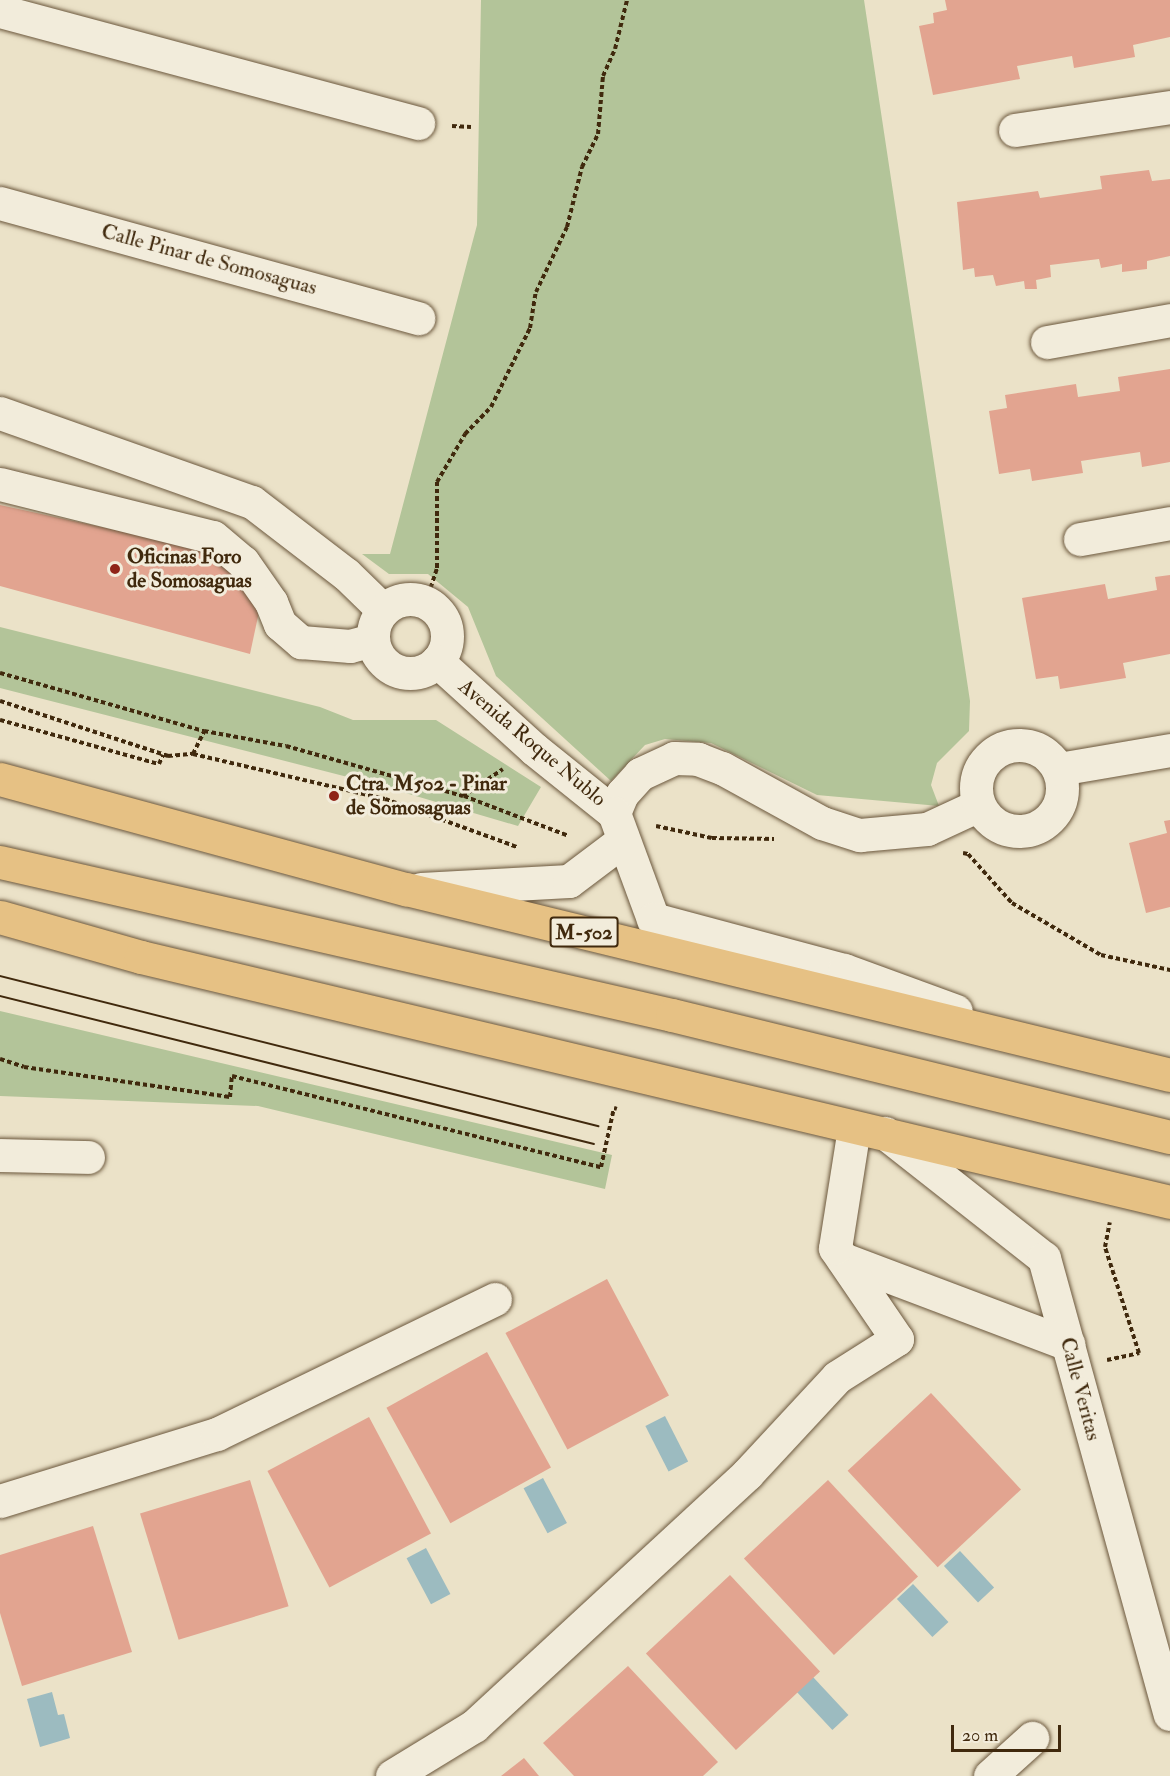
<!DOCTYPE html>
<style>
body{margin:0}
#map{position:relative;width:1170px;height:1776px;overflow:hidden;background:#ebe2c8;font-family:"IM FELL Double Pica",serif}
div>[style]{position:absolute}
.green>*{inset:0;background:#b3c499}
.water>*{inset:0;background:#9cbbc0;transform-origin:0 0}
.building>*{inset:0;background:#e2a490;transform-origin:0 0}
.path>*{height:4px;margin-top:-2px;transform-origin:0;background:repeating-linear-gradient(90deg,#40290d 0 4.5px,transparent 0 7.5px)}
.roads{filter:drop-shadow(0 0 2px #6b573c) drop-shadow(0 0 2px #6b573c)}
.minor>*{height:33px;margin:-16.5px;padding:0 16.5px;transform-origin:16.5px;border-radius:16.5px;background:#f2ecdb}
.minor>.ring{margin:-16.5px;padding:0;box-sizing:content-box;background:none;border:33px solid #f2ecdb;border-radius:50%}
.highway>*{height:33px;margin:-16.5px;padding:0 16.5px;transform-origin:16.5px;border-radius:16.5px;background:#e6c184}
.tram>*{height:1.5px;margin:-0.75px;padding:0 0.75px;transform-origin:0.75px;border-radius:0.75px;background:#40290d}
.dots>*{width:16px;height:16px;translate:-50% -50%;box-sizing:border-box;border:3px solid #f2ecdb;border-radius:50%}
span{translate:-50% -50%;white-space:nowrap;text-align:center;line-height:1.15;-webkit-text-stroke:6px #f2ecdb;paint-order:stroke}
.shield-label span{padding:2px 4px;background:#f2ecdb;border:2px solid;border-radius:4px;-webkit-text-stroke-width:0}
.shield-label{font-size:20px;color:#40290d;font-weight:700}
.street-label{font-size:21px;color:#40290d}
.poi-label{font-size:21px;color:#40290d;font-weight:700}
.left{translate:0 -50%;text-align:left}
.scale{position:absolute;left:951px;top:1725px;width:110px;height:27px;box-sizing:border-box;border:3px solid #40290d;border-top:0;padding-left:8px;font-size:18px;line-height:21px;white-space:nowrap;color:#40290d;-webkit-text-stroke:4px #f2ecdb;paint-order:stroke}
</style>
<div id="map">
<div class="green">
<i style="clip-path:polygon(481px 0,864px 0,970px 701px,969px 731px,937px 763px,931px 785px,939px 806px,817px 795px,711px 743px,665px 739px,645px 745px,611px 781px,496px 676px,468px 607px,428px 574px,389px 574px,362px 554px,390px 554px,477px 225px)"></i>
<i style="clip-path:polygon(0 627px,320px 707px,353px 720px,436px 720px,541px 787px,518px 826px,375px 784px,0 688px)"></i>
<i style="clip-path:polygon(0 1011px,612px 1155px,605px 1189px,258px 1106px,0 1096px)"></i>
</div>
<div class="water">
<i style="left:665px;top:1416px;width:51px;height:22px;rotate:63deg"></i>
<i style="left:543px;top:1478px;width:51px;height:22px;rotate:62deg"></i>
<i style="left:426px;top:1548px;width:52px;height:22px;rotate:62deg"></i>
<i style="left:960px;top:1551px;width:50px;height:22px;rotate:47deg"></i>
<i style="left:913px;top:1584px;width:52px;height:22px;rotate:47deg"></i>
<i style="left:813px;top:1677px;width:52px;height:22px;rotate:47deg"></i>
<i style="clip-path:polygon(52px 1692px,58px 1715px,64px 1714px,70px 1738px,40px 1747px,27px 1699px)"></i>
</div>
<div class="building">
<i style="clip-path:polygon(945px 0,1170px 0,1170px 37px,1133px 45px,1135px 57px,1074px 68px,1072px 56px,1017px 66px,1020px 79px,933px 95px,919px 26px,934px 23px,933px 13px,947px 10px)"></i>
<i style="clip-path:polygon(1149px 170px,1152px 181px,1170px 179px,1170px 256px,1147px 261px,1147px 269px,1122px 272px,1122px 264px,1101px 268px,1099px 259px,1050px 265px,1051px 277px,1036px 280px,1037px 289px,1025px 289px,1024px 281px,996px 286px,993px 275px,975px 277px,974px 268px,963px 270px,957px 202px,1038px 191px,1040px 198px,1102px 189px,1100px 176px)"></i>
<i style="clip-path:polygon(1170px 369px,1170px 462px,1142px 467px,1140px 452px,1081px 461px,1083px 473px,1032px 481px,1030px 469px,999px 474px,989px 411px,1007px 408px,1005px 395px,1076px 384px,1078px 397px,1120px 391px,1118px 377px)"></i>
<i style="clip-path:polygon(0 505px,216px 552px,260px 607px,250px 654px,0 586px)"></i>
<i style="clip-path:polygon(1170px 575px,1170px 654px,1123px 663px,1126px 678px,1060px 689px,1058px 676px,1036px 679px,1022px 598px,1105px 584px,1108px 599px,1157px 590px,1155px 577px)"></i>
<i style="clip-path:polygon(1170px 820px,1170px 907px,1146px 913px,1129px 843px,1167px 833px,1164px 821px)"></i>
<i style="left:607px;top:1279px;width:132px;height:115px;rotate:62deg"></i>
<i style="left:487px;top:1352px;width:132px;height:115px;rotate:61deg"></i>
<i style="left:931px;top:1393px;width:132px;height:114px;rotate:47deg"></i>
<i style="left:369px;top:1417px;width:132px;height:115px;rotate:62deg"></i>
<i style="left:250px;top:1480px;width:132px;height:115px;rotate:73deg"></i>
<i style="left:828px;top:1480px;width:132px;height:115px;rotate:47deg"></i>
<i style="clip-path:polygon(93px 1526px,132px 1652px,22px 1686px,0 1613px,0 1555px)"></i>
<i style="left:730px;top:1575px;width:132px;height:115px;rotate:47deg"></i>
<i style="clip-path:polygon(628px 1666px,718px 1762px,703px 1776px,574px 1776px,543px 1743px)"></i>
<i style="clip-path:polygon(524px 1758px,539px 1776px,501px 1776px)"></i>
</div>
<div class="path">
<i style="left:452px;top:126px;width:19px;rotate:3deg"></i>
<i style="left:426px;top:602px;width:36px;rotate:-72deg"></i>
<i style="left:437px;top:568px;width:86px;rotate:-90deg"></i>
<i style="left:437px;top:482px;width:56px;rotate:-59.7deg"></i>
<i style="left:465px;top:434px;width:37px;rotate:-46deg"></i>
<i style="left:491px;top:407px;width:88px;rotate:-63.7deg"></i>
<i style="left:530px;top:328px;width:36px;rotate:-81deg"></i>
<i style="left:536px;top:292px;width:72px;rotate:-64.5deg"></i>
<i style="left:567px;top:227px;width:62px;rotate:-76deg"></i>
<i style="left:582px;top:167px;width:37px;rotate:-64deg"></i>
<i style="left:598px;top:134px;width:58px;rotate:-85.1deg"></i>
<i style="left:603px;top:76px;width:30px;rotate:-66deg"></i>
<i style="left:615px;top:49px;width:50px;rotate:-76.2deg"></i>
<i style="left:0;top:673px;width:212px;rotate:15.9deg"></i>
<i style="left:204px;top:731px;width:83px;rotate:10.4deg"></i>
<i style="left:286px;top:746px;width:184px;rotate:15.8deg"></i>
<i style="left:463px;top:796px;width:48px;rotate:-34deg"></i>
<i style="left:0;top:701px;width:177px;rotate:18.1deg"></i>
<i style="left:168px;top:756px;width:25px;rotate:-5deg"></i>
<i style="left:193px;top:754px;width:25px;rotate:-64deg"></i>
<i style="left:0;top:720px;width:165px;rotate:15.5deg"></i>
<i style="left:159px;top:764px;width:10px;rotate:-66deg"></i>
<i style="left:193px;top:754px;width:197px;rotate:13.2deg"></i>
<i style="left:385px;top:799px;width:140px;rotate:20deg"></i>
<i style="left:464px;top:796px;width:112px;rotate:20.9deg"></i>
<i style="left:656px;top:826px;width:57px;rotate:12.1deg"></i>
<i style="left:712px;top:838px;width:62px;rotate:0.9deg"></i>
<i style="left:963px;top:853px;width:5px;rotate:11deg"></i>
<i style="left:968px;top:854px;width:66px;rotate:48.1deg"></i>
<i style="left:1012px;top:903px;width:103px;rotate:30.3deg"></i>
<i style="left:1101px;top:955px;width:71px;rotate:12.3deg"></i>
<i style="left:0;top:1059px;width:25px;rotate:18deg"></i>
<i style="left:24px;top:1067px;width:208px;rotate:8.3deg"></i>
<i style="left:230px;top:1097px;width:21px;rotate:-85deg"></i>
<i style="left:232px;top:1076px;width:380px;rotate:13.9deg"></i>
<i style="left:601px;top:1167px;width:60px;rotate:-77.6deg"></i>
<i style="left:614px;top:1108px;width:3px;rotate:18deg"></i>
<i style="left:1107px;top:1360px;width:33px;rotate:-12deg"></i>
<i style="left:1139px;top:1353px;width:111px;rotate:-107.8deg"></i>
<i style="left:1105px;top:1247px;width:25px;rotate:-79deg"></i>
</div>
<div class="roads">
<div class="minor">
<i style="left:0;top:11px;width:433px;rotate:15deg"></i>
<i style="left:1015px;top:130px;width:157px;rotate:-8.4deg"></i>
<i style="left:0;top:203px;width:434px;rotate:15.4deg"></i>
<i style="left:1047px;top:342px;width:125px;rotate:-10.1deg"></i>
<i style="left:0;top:413px;width:267px;rotate:19.5deg"></i>
<i style="left:252px;top:502px;width:118px;rotate:37.5deg"></i>
<i style="left:346px;top:574px;width:52px;rotate:44.2deg"></i>
<i style="left:0;top:484px;width:219px;rotate:14deg"></i>
<i style="left:213px;top:537px;width:39px;rotate:40deg"></i>
<i style="left:243px;top:562px;width:49px;rotate:55deg"></i>
<i style="left:271px;top:602px;width:24px;rotate:68deg"></i>
<i style="left:280px;top:624px;width:28px;rotate:41deg"></i>
<i style="left:301px;top:642px;width:49px;rotate:4.7deg"></i>
<i style="left:350px;top:646px;width:24px;rotate:-15deg"></i>
<i style="left:1080px;top:539px;width:91px;rotate:-10.1deg"></i>
<i class="ring" style="left:373px;top:599px;width:41px;height:41px"></i>
<i style="left:437px;top:661px;width:131px;rotate:42.2deg"></i>
<i style="left:534px;top:749px;width:102px;rotate:38.7deg"></i>
<i style="left:614px;top:813px;width:21px;rotate:-67deg"></i>
<i style="left:622px;top:794px;width:27px;rotate:-48deg"></i>
<i style="left:640px;top:774px;width:38px;rotate:-25deg"></i>
<i style="left:674px;top:758px;width:24px;rotate:2deg"></i>
<i style="left:698px;top:759px;width:26px;rotate:21deg"></i>
<i style="left:722px;top:768px;width:114px;rotate:28.8deg"></i>
<i style="left:822px;top:823px;width:40px;rotate:18deg"></i>
<i style="left:860px;top:835px;width:67px;rotate:-5.1deg"></i>
<i style="left:927px;top:829px;width:57px;rotate:-24.8deg"></i>
<i class="ring" style="left:976px;top:745px;width:53px;height:53px"></i>
<i style="left:1059px;top:769px;width:113px;rotate:-9.7deg"></i>
<i style="left:614px;top:813px;width:113px;rotate:69.8deg"></i>
<i style="left:653px;top:919px;width:198px;rotate:15deg"></i>
<i style="left:844px;top:970px;width:119px;rotate:20.1deg"></i>
<i style="left:421px;top:889px;width:148px;rotate:-3.1deg"></i>
<i style="left:569px;top:881px;width:66px;rotate:-37deg"></i>
<i style="left:885px;top:1133px;width:202px;rotate:38.2deg"></i>
<i style="left:1044px;top:1258px;width:473px;rotate:74.6deg"></i>
<i style="left:0;top:1155px;width:88px;rotate:1.3deg"></i>
<i style="left:843px;top:1259px;width:241px;rotate:20.7deg"></i>
<i style="left:0;top:1501px;width:227px;rotate:-17.2deg"></i>
<i style="left:217px;top:1434px;width:309px;rotate:-25.9deg"></i>
<i style="left:392px;top:1776px;width:96px;rotate:-31.4deg"></i>
<i style="left:474px;top:1726px;width:372px;rotate:-42.7deg"></i>
<i style="left:747px;top:1474px;width:132px;rotate:-47.1deg"></i>
<i style="left:837px;top:1377px;width:71px;rotate:-32.3deg"></i>
<i style="left:897px;top:1339px;width:110px;rotate:-124.3deg"></i>
<i style="left:835px;top:1248px;width:121px;rotate:-81deg"></i>
<i style="left:990px;top:1776px;width:57px;rotate:-42.1deg"></i>
</div>
<div class="highway">
<i style="left:0;top:779px;width:421px;rotate:15.2deg"></i>
<i style="left:406px;top:889px;width:786px;rotate:13.68deg"></i>
<i style="left:0;top:862px;width:689px;rotate:12.83deg"></i>
<i style="left:672px;top:1015px;width:513px;rotate:13.77deg"></i>
<i style="left:0;top:917px;width:147px;rotate:15.8deg"></i>
<i style="left:141px;top:957px;width:1058px;rotate:13.39deg"></i>
</div>
</div>
<div class="tram">
<i style="left:0;top:976px;width:617px;rotate:14.08deg"></i>
<i style="left:0;top:996px;width:612px;rotate:13.99deg"></i>
</div>
<div class="dots">
<i style="left:115px;top:569px;background:#8f2418"></i>
<i style="left:334px;top:796px;background:#8f2418"></i>
</div>
<div class="shield-label">
<span style="left:584px;top:932px">M-502</span>
</div>
<div class="street-label">
<span style="left:209px;top:260px;rotate:15deg">Calle Pinar de Somosaguas</span>
<span style="left:532px;top:743px;rotate:40deg">Avenida Roque Nublo</span>
<span style="left:1080px;top:1389px;rotate:75deg">Calle Veritas</span>
</div>
<div class="poi-label">
<span class="left" style="left:127px;top:569px">Oficinas Foro<br>de Somosaguas</span>
<span class="left" style="left:346px;top:796px">Ctra. M502 - Pinar<br>de Somosaguas</span>
</div>
<div class="scale">20 m</div>
</div>
